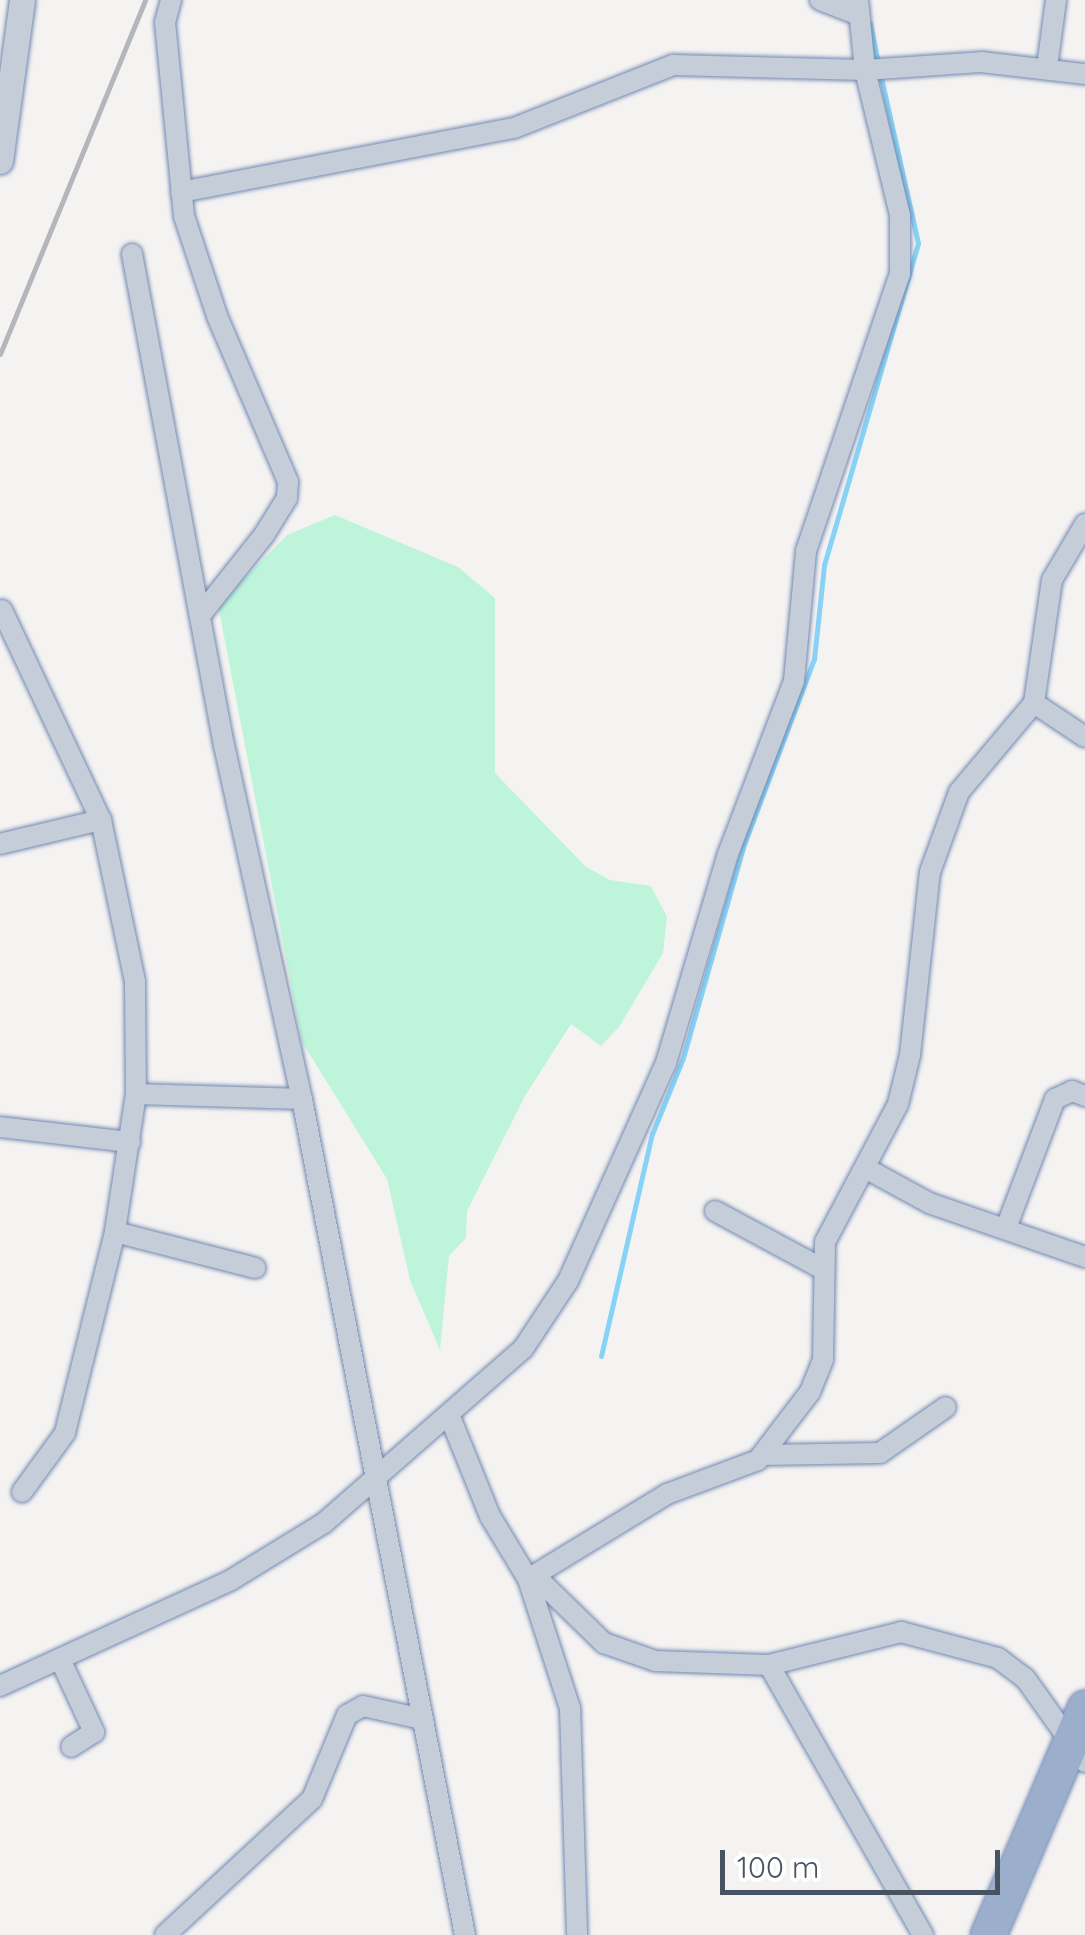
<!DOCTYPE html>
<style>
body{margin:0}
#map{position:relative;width:1085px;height:1935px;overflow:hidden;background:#f5f3f2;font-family:Quicksand,sans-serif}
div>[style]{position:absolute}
.green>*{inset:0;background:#bef5da}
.stream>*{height:5px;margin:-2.5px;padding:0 2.5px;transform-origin:2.5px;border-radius:2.5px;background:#88d2f5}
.roads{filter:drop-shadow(0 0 2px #7188b1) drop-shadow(0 0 2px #7188b1)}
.minor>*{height:20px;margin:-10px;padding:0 10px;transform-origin:10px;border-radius:10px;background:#c5cdd8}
.tertiary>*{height:25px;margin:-12.5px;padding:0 12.5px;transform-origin:12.5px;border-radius:12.5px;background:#c5cdd8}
.trunk>*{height:35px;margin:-17.5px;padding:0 17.5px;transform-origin:17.5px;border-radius:17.5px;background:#9baecc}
.rail>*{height:5px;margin:-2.5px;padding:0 2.5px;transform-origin:2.5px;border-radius:2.5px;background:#b4b6bd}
span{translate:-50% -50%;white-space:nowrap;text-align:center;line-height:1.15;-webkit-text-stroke:9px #fff;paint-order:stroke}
.scale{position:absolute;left:720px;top:1850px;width:280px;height:45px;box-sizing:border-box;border:5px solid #485362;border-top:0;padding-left:12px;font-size:30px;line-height:35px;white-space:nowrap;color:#485362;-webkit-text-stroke:8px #fff;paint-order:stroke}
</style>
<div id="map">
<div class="green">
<i style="clip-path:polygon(335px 515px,458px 567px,495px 598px,495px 773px,585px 866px,610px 880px,651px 886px,667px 917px,663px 953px,619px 1027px,601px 1046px,571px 1024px,525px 1096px,467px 1211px,466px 1238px,449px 1256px,440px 1350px,410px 1280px,387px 1179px,302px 1042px,218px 605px,287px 535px)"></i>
</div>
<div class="stream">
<i style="left:870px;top:23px;width:41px;rotate:78.7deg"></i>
<i style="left:601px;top:1356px;width:228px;rotate:-77.1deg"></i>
<i style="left:652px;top:1134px;width:82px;rotate:-67.8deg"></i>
<i style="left:683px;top:1058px;width:223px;rotate:-74.1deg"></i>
<i style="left:744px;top:844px;width:198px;rotate:-69.3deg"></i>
<i style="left:814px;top:659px;width:95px;rotate:-83.9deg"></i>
<i style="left:824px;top:565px;width:335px;rotate:-73.7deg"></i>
<i style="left:918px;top:243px;width:170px;rotate:-102.6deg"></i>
</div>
<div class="roads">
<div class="minor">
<i style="left:171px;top:0;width:23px;rotate:105deg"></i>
<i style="left:165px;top:22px;width:195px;rotate:84.4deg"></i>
<i style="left:184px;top:216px;width:105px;rotate:71.7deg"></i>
<i style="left:217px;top:316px;width:181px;rotate:66.8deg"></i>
<i style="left:288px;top:482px;width:16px;rotate:94deg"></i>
<i style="left:287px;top:498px;width:44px;rotate:121.9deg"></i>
<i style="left:264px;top:535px;width:98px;rotate:128.4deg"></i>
<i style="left:820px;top:0;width:42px;rotate:21deg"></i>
<i style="left:1047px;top:67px;width:68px;rotate:-82.3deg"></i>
<i style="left:181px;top:192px;width:339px;rotate:-10.9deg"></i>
<i style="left:514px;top:128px;width:171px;rotate:-21.6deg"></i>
<i style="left:673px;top:65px;width:192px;rotate:1.5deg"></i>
<i style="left:865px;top:70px;width:116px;rotate:-3.9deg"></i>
<i style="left:981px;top:62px;width:105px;rotate:6.6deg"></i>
<i style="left:132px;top:254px;width:500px;rotate:79.4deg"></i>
<i style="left:224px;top:745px;width:362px;rotate:77.6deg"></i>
<i style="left:302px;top:1099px;width:852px;rotate:78.97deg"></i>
<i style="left:2px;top:610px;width:232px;rotate:64.8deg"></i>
<i style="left:101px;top:820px;width:166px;rotate:78.1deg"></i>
<i style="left:135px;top:982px;width:112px;rotate:89.5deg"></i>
<i style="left:136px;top:1094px;width:140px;rotate:98.7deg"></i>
<i style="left:115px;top:1232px;width:207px;rotate:104deg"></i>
<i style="left:65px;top:1433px;width:73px;rotate:126.1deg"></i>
<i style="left:1034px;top:703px;width:61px;rotate:33.7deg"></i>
<i style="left:0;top:844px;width:104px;rotate:-13.4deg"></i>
<i style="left:136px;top:1094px;width:166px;rotate:1.7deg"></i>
<i style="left:0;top:1127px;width:131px;rotate:6.6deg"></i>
<i style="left:867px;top:1169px;width:71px;rotate:28.7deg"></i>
<i style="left:929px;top:1203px;width:165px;rotate:19.1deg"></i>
<i style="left:715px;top:1211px;width:120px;rotate:28.3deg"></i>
<i style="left:1006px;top:1228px;width:138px;rotate:-69.2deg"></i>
<i style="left:1055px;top:1099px;width:19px;rotate:-25deg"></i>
<i style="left:1072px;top:1091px;width:14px;rotate:21deg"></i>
<i style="left:115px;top:1232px;width:145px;rotate:14.4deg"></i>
<i style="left:450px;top:1417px;width:107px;rotate:68deg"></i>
<i style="left:490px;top:1516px;width:74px;rotate:58.9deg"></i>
<i style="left:528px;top:1579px;width:136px;rotate:72deg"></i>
<i style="left:570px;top:1708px;width:227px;rotate:88.2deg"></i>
<i style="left:763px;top:1455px;width:117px;rotate:-1deg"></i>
<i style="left:880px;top:1453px;width:80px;rotate:-34.9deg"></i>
<i style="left:534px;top:1575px;width:98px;rotate:44.2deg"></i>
<i style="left:604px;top:1643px;width:54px;rotate:19.4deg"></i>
<i style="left:655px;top:1661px;width:114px;rotate:2deg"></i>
<i style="left:769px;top:1665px;width:136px;rotate:-14deg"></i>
<i style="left:901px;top:1632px;width:100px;rotate:15deg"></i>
<i style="left:998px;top:1658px;width:34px;rotate:37deg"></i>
<i style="left:1025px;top:1678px;width:103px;rotate:54.5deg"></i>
<i style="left:528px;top:1579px;width:163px;rotate:-31.4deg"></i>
<i style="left:667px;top:1494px;width:97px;rotate:-20.5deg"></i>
<i style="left:758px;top:1460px;width:86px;rotate:-52.6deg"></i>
<i style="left:810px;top:1392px;width:35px;rotate:-68deg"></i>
<i style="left:823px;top:1359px;width:117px;rotate:-89deg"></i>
<i style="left:825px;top:1242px;width:156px;rotate:-62.1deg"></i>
<i style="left:898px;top:1104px;width:50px;rotate:-76.2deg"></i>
<i style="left:910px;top:1055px;width:184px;rotate:-83.8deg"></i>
<i style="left:930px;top:872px;width:85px;rotate:-70.1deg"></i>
<i style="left:959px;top:792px;width:116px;rotate:-49.9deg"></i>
<i style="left:1034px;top:703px;width:124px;rotate:-81.7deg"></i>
<i style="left:1052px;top:580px;width:65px;rotate:-59.5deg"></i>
<i style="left:60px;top:1659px;width:81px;rotate:65deg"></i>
<i style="left:94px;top:1732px;width:27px;rotate:147deg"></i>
<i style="left:769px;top:1665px;width:311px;rotate:60.3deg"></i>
<i style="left:0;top:1686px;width:254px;rotate:-24.6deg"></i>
<i style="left:231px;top:1580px;width:109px;rotate:-31.5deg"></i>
<i style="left:324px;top:1523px;width:264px;rotate:-41.2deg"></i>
<i style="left:523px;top:1349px;width:82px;rotate:-56.5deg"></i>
<i style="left:568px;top:1281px;width:239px;rotate:-65.8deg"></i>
<i style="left:666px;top:1063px;width:218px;rotate:-73.5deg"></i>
<i style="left:728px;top:854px;width:185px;rotate:-69.1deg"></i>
<i style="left:794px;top:681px;width:131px;rotate:-84.7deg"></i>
<i style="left:806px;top:551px;width:293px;rotate:-71.3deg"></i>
<i style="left:900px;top:274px;width:59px;rotate:-90deg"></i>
<i style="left:900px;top:215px;width:149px;rotate:-103.6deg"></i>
<i style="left:865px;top:70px;width:70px;rotate:-95.7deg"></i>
<i style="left:165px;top:1935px;width:200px;rotate:-42.8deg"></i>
<i style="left:312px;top:1799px;width:91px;rotate:-67.4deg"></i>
<i style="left:347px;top:1715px;width:18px;rotate:-29deg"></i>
<i style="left:363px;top:1706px;width:60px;rotate:12.4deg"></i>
</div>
<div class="tertiary">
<i style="left:0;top:161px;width:162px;rotate:-82.2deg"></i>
</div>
<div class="trunk">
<i style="left:988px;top:1935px;width:247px;rotate:-66.9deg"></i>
</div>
</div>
<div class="rail">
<i style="left:0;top:354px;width:383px;rotate:-67.7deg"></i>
</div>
<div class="scale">100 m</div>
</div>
